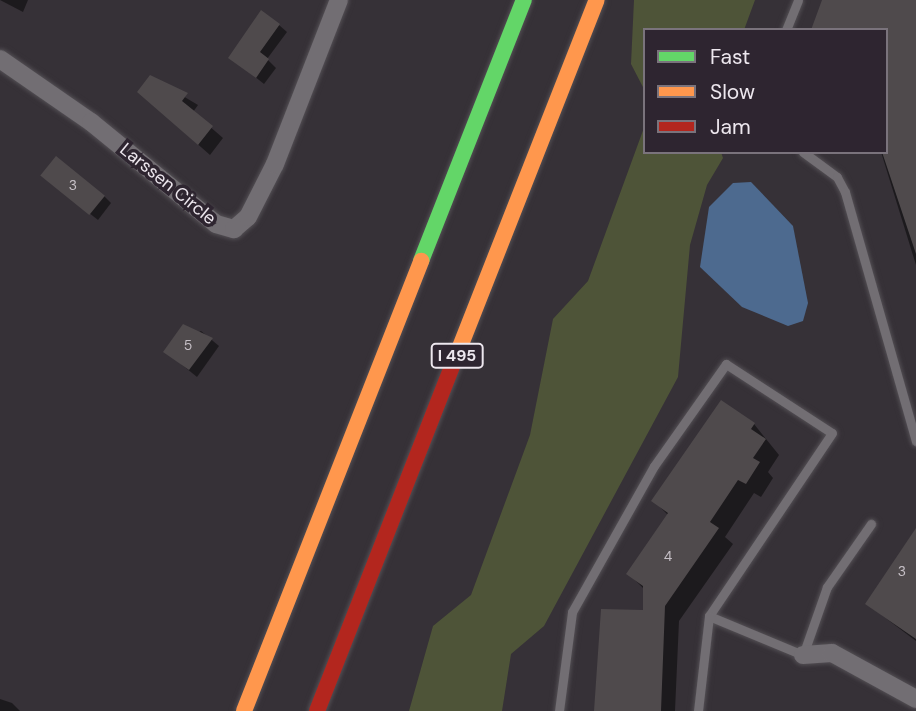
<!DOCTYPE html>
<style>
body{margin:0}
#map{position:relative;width:916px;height:711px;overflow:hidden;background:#363137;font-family:"DM Sans",sans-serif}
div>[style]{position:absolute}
.green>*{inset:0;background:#4e5438}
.water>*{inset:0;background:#4d6a8f}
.shadow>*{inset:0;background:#0007}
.building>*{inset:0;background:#4f4a4c;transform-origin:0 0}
.roads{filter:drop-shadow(0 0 2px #534f54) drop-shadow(0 0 2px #534f54)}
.lane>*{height:9px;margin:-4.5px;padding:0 4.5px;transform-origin:4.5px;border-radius:4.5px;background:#726e73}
.street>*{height:18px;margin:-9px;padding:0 9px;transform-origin:9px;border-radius:9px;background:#726e73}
.fast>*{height:16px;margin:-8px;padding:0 8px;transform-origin:8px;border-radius:8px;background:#63d668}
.slow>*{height:16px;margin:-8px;padding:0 8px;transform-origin:8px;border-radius:8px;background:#ff974d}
.jam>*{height:16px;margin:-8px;padding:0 8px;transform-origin:8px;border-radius:8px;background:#b3261e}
span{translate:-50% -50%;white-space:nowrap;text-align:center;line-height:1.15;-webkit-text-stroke:7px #2e2530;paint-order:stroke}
.number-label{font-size:14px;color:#c6c0c6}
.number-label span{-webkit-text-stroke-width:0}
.shield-label span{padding:2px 5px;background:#2e2530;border:2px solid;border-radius:5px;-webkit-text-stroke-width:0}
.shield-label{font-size:16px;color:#ede7ee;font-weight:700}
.street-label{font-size:18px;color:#ede7ee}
.legend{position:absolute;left:643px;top:28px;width:245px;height:126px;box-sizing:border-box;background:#2e2530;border:2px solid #7a737c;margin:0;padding:9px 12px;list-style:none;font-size:21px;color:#ede7ee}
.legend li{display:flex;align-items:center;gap:14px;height:35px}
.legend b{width:35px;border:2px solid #7a737c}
</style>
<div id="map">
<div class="green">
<i style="clip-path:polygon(634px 0,755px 0,744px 30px,645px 30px,645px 91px,631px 64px)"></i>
<i style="clip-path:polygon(645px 125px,645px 152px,721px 152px,723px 158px,707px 185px,690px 245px,678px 377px,544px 626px,511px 654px,502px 711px,409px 711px,433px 626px,471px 595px,530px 435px,553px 319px,588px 281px)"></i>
</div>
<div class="water">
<i style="clip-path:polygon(751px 182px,793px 226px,808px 303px,803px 321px,788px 326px,742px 307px,700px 267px,709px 207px,733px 183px)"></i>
</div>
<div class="shadow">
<i style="clip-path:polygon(0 0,28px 0,23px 12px)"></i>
<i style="clip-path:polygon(824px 0,916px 0,916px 265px,881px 152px,886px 30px)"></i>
<i style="clip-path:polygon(279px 25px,287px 32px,267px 59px,276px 68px,264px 84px,230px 57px)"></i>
<i style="clip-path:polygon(151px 77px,198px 105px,193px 112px,223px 138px,210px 155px,151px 103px)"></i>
<i style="clip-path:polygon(50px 182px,104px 196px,111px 203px,98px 220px)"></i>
<i style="clip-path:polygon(201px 331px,219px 346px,197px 377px,165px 351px)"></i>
<i style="clip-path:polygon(754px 424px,779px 455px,768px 472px,773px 478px,761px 497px,754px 493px,725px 537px,733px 544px,679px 621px,675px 711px,596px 711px,645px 612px,645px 590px,628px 573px,668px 515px,653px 500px)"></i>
<i style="clip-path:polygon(916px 540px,916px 641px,867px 604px)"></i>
<i style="clip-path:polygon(0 699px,12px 703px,20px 711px,0 711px)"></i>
</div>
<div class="building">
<i style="clip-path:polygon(822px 0,916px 0,916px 254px,882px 152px,886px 30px,811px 30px)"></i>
<i style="clip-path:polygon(261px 10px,280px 24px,260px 52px,269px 59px,256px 78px,228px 58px)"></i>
<i style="clip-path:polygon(150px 75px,188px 93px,182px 101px,213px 126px,198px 145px,137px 92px)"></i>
<i style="left:56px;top:156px;width:63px;height:25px;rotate:39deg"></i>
<i style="clip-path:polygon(183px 324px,213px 338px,189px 370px,163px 352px)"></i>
<i style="clip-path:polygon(721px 400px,755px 423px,751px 429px,766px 439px,753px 458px,760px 462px,746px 484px,738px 480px,710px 522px,719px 528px,665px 606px,661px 711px,594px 711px,601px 609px,643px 610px,643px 586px,626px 574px,668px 513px,651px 501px)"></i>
<i style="clip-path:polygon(916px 528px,916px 639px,865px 604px)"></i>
</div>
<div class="roads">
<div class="lane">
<i style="left:786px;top:30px;width:32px;rotate:-68deg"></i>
<i style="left:803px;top:152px;width:42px;rotate:36.3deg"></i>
<i style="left:837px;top:177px;width:17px;rotate:62deg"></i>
<i style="left:845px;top:192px;width:259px;rotate:74.1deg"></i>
<i style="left:709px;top:616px;width:102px;rotate:22.5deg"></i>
<i style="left:803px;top:655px;width:72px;rotate:-70.6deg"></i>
<i style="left:827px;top:587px;width:77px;rotate:-55.1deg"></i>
<i style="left:559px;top:711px;width:100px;rotate:-82.5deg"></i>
<i style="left:572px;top:612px;width:167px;rotate:-60.7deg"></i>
<i style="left:654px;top:466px;width:125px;rotate:-54.8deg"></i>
<i style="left:726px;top:364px;width:126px;rotate:33.1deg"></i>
<i style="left:832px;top:433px;width:220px;rotate:123.9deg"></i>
<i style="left:709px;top:616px;width:96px;rotate:96.6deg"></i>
</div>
<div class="street">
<i style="left:0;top:59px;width:111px;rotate:34.7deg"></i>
<i style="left:91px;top:122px;width:161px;rotate:39.2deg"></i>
<i style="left:216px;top:224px;width:19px;rotate:16deg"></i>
<i style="left:234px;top:229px;width:18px;rotate:-41deg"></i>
<i style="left:248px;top:217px;width:59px;rotate:-63deg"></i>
<i style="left:275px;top:164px;width:176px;rotate:-68.7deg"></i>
<i style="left:803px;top:655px;width:29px;rotate:-4deg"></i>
<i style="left:832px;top:653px;width:96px;rotate:28.7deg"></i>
</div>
<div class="fast">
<i style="left:421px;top:261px;width:281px;rotate:-68.5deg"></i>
</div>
<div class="slow">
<i style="left:458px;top:352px;width:378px;rotate:-68.5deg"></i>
<i style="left:244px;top:711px;width:484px;rotate:-68.5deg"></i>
</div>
<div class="jam">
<i style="left:317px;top:711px;width:386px;rotate:-68.6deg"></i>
</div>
</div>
<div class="number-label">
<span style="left:73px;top:185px">3</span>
<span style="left:188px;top:345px">5</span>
<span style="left:668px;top:556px">4</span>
<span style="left:902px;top:571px">3</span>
</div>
<div class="shield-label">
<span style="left:457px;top:356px">I 495</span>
</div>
<div class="street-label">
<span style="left:168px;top:184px;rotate:39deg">Larssen Circle</span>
</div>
<ul class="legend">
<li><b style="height:9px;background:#63d668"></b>Fast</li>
<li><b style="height:9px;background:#ff974d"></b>Slow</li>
<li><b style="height:9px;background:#b3261e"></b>Jam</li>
</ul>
</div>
